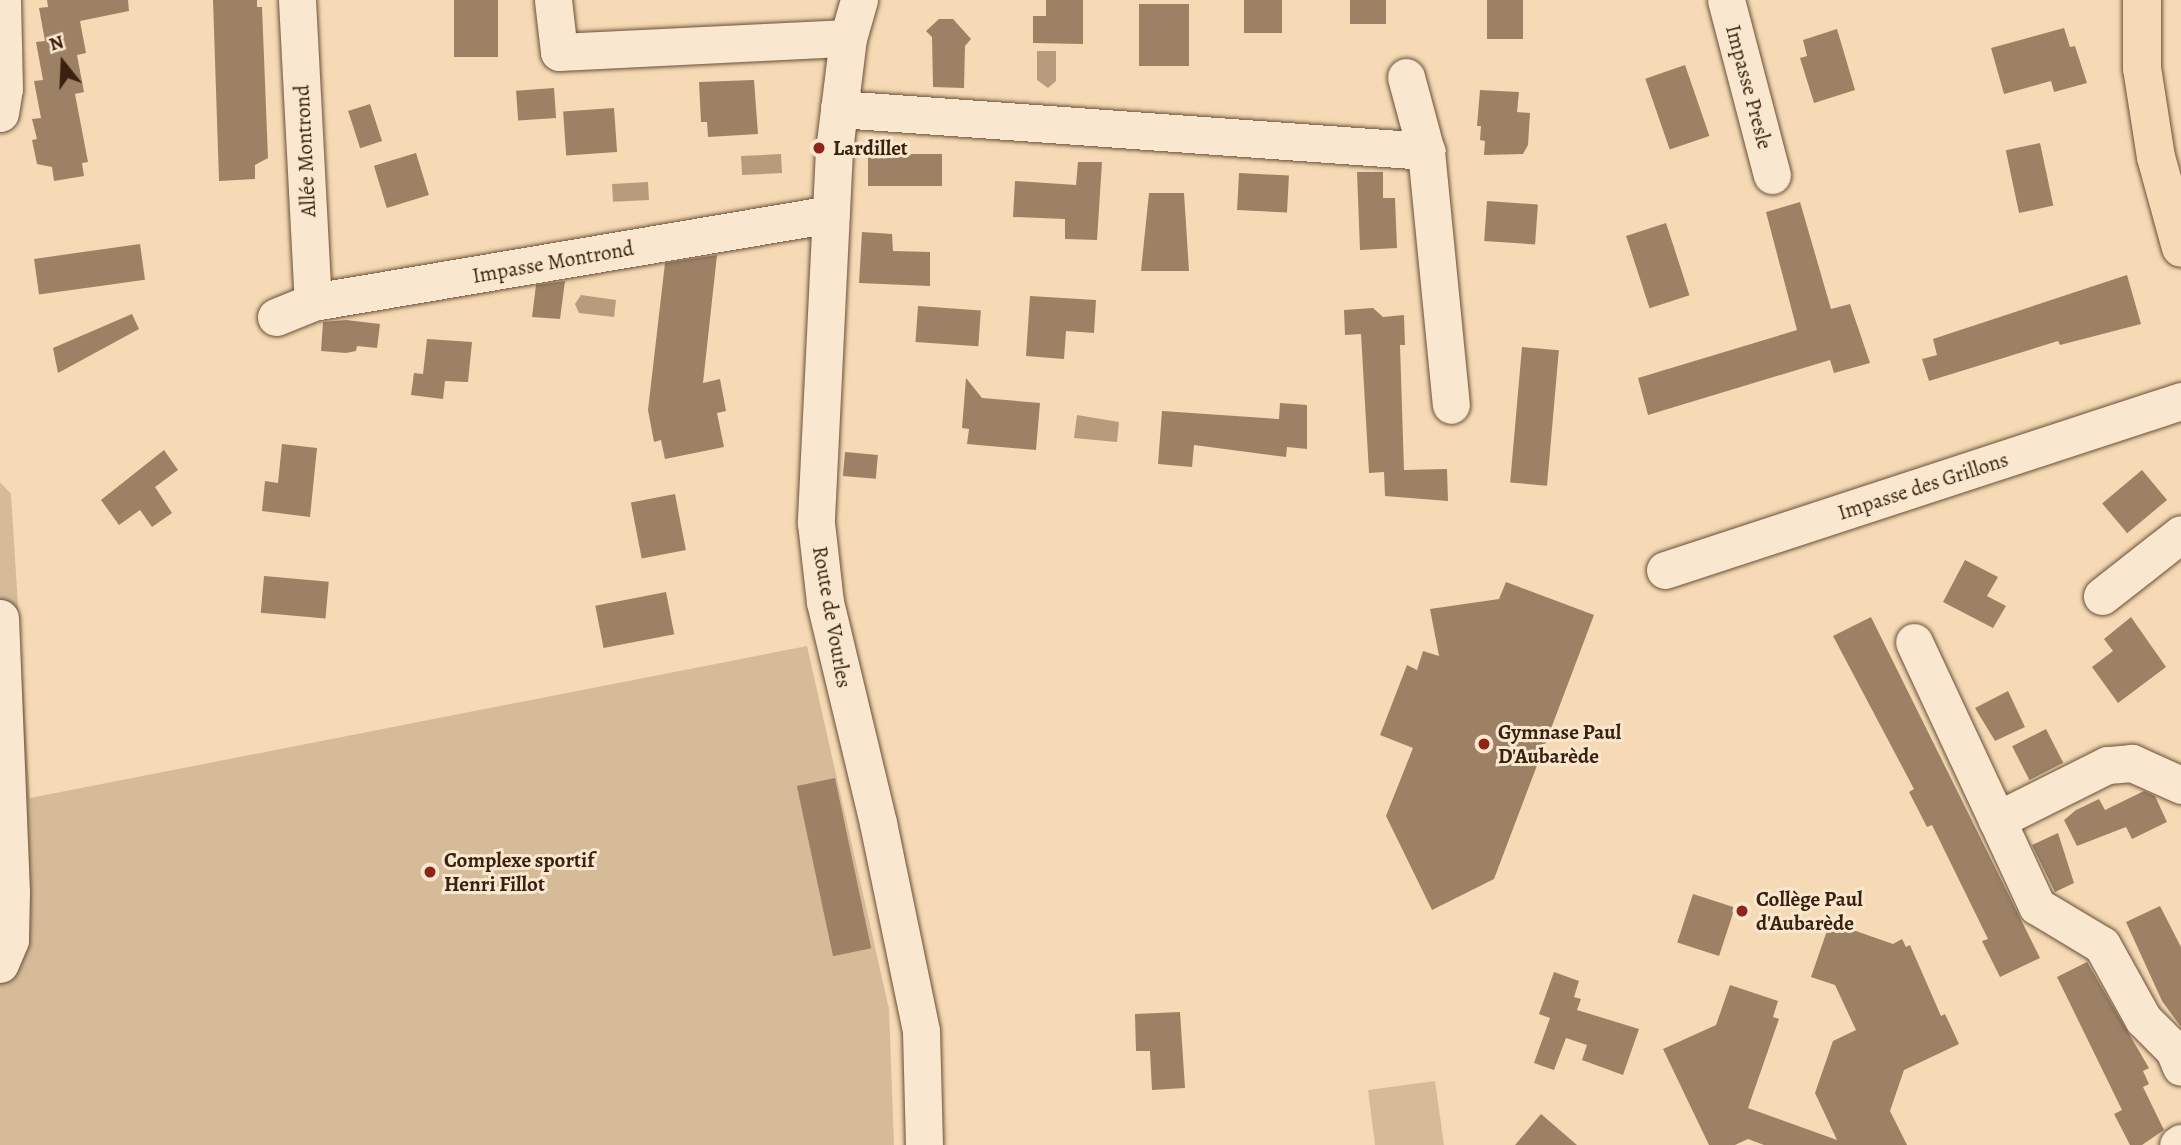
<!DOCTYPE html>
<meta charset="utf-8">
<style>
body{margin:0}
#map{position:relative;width:2181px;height:1145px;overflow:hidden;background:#f6dab5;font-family:Alegreya,serif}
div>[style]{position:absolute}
.green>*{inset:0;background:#d6bb99}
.water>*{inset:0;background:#b69b7d;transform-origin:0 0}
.building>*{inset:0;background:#9c8165;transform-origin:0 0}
.roads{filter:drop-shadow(0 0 2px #694f38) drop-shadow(0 0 2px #694f38)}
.minor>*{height:37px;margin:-18.5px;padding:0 18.5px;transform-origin:18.5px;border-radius:18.5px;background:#f9e7cf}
.major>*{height:38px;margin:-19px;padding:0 19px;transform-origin:19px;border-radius:19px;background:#f6dab5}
.dots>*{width:19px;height:19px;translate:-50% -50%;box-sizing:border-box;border:4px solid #f9e7cf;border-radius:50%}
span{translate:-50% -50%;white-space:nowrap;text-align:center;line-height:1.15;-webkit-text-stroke:6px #f9e7cf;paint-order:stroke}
.street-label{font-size:21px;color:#3a210f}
.poi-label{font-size:21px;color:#3a210f;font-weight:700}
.left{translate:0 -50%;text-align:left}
.north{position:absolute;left:28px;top:28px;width:70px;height:70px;-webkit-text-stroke:5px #f9e7cf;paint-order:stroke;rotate:342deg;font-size:19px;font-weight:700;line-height:28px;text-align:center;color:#3a210f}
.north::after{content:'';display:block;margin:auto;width:24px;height:32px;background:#3a210f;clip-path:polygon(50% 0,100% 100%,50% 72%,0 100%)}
</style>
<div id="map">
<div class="green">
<i style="clip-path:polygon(0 482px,11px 494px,30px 798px,807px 646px,889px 1009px,894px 1145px,0 1145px)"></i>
<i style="clip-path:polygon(1435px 1081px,1444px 1145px,1375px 1145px,1368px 1090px)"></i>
</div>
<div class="water">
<i style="clip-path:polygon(1037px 51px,1056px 51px,1056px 81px,1048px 88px,1037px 80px)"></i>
<i style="left:781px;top:154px;width:19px;height:40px;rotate:87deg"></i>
<i style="left:648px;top:182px;width:18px;height:36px;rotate:87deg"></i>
<i style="clip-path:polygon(581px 295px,616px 300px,614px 317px,579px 313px,575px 304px)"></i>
<i style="clip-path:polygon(1077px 415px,1119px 422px,1117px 442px,1074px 438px)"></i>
</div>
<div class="building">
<i style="clip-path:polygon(47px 0,128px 0,129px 11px,80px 21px,86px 53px,77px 55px,84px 92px,75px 94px,88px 162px,82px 163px,84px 176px,54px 181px,52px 167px,37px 164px,32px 140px,37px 139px,32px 119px,41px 118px,34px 81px,43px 80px,36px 42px,45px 41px,39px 8px,48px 7px)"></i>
<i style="clip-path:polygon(213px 0,257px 0,257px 7px,262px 7px,268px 158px,255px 165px,255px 179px,219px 181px)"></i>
<i style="left:454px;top:0;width:44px;height:57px"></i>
<i style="clip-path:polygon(1046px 0,1083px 0,1083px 44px,1033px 43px,1033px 16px,1046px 16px)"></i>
<i style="left:1244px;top:0;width:38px;height:33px"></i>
<i style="left:1350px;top:0;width:36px;height:24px"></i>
<i style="left:1487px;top:0;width:36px;height:39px"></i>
<i style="left:1189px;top:4px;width:62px;height:50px;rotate:90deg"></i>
<i style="clip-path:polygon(939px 19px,953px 19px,971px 39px,965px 46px,964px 88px,933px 87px,932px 37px,926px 31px)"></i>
<i style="clip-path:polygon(2064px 28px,2070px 47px,2075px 46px,2087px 83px,2054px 92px,2051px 81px,2004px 94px,1991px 48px)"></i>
<i style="clip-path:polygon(1837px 29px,1855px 90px,1814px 103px,1800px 58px,1807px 56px,1803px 40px)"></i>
<i style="left:1685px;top:65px;width:75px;height:42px;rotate:71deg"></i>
<i style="clip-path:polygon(754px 80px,758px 134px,708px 137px,707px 122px,701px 122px,699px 82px)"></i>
<i style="left:554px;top:88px;width:30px;height:38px;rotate:86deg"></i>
<i style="clip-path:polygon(1480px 90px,1519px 92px,1517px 112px,1530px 113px,1528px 145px,1523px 154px,1484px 155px,1485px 141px,1480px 140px,1481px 126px,1477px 126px)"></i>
<i style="left:370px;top:104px;width:39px;height:23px;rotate:72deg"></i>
<i style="left:614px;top:108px;width:44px;height:51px;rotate:86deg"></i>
<i style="left:2040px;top:143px;width:64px;height:35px;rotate:78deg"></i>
<i style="left:416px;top:153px;width:44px;height:44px;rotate:73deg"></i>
<i style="left:942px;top:154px;width:32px;height:74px;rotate:90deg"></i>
<i style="clip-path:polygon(1078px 162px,1102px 162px,1097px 240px,1065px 239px,1065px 219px,1013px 217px,1015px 181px,1076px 185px)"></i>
<i style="clip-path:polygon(1357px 172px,1383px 172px,1383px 198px,1395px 198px,1397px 248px,1360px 250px)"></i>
<i style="left:1239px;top:173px;width:50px;height:37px;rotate:3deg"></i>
<i style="clip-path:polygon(1149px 193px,1184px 193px,1189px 271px,1141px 271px)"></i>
<i style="left:1487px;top:201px;width:51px;height:40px;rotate:4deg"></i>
<i style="clip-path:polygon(1800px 202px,1831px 309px,1850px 304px,1870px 363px,1834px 373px,1830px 360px,1648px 415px,1638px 378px,1797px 330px,1766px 212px)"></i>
<i style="left:1666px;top:223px;width:76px;height:42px;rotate:72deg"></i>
<i style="clip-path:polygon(862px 232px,892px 234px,893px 251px,930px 252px,930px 286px,859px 283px)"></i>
<i style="left:140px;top:244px;width:36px;height:107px;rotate:82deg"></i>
<i style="clip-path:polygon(717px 255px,703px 383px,720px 379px,726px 411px,717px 413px,724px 447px,665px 459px,661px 440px,654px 442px,648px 410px,665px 263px)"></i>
<i style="clip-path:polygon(2127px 275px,2141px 324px,2060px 345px,2058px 341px,1929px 381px,1922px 359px,1937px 355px,1933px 339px)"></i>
<i style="clip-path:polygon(565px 281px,560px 319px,532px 317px,536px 285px)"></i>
<i style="clip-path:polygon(1030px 296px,1096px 300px,1094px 333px,1066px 331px,1064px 359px,1026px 356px)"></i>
<i style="left:918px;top:306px;width:63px;height:36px;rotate:4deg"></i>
<i style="clip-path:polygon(1373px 308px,1383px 317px,1404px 315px,1405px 345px,1400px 345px,1404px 470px,1447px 469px,1448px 501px,1385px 496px,1384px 472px,1369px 473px,1361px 334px,1345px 335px,1344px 310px)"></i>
<i style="clip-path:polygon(132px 314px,139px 329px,58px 373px,53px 348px)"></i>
<i style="clip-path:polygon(346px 320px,380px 324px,377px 348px,357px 346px,356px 351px,346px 353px,321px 351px,323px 322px)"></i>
<i style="clip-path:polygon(427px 339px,472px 342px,468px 382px,445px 381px,443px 399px,411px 395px,414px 373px,423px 374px)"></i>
<i style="left:1522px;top:347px;width:37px;height:136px;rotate:5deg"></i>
<i style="clip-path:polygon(966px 378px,982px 398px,1040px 403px,1036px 450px,967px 444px,969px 429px,962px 428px)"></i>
<i style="clip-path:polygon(1280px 403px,1307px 405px,1307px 449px,1287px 447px,1286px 457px,1194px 445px,1192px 467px,1158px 464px,1162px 411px,1279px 419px)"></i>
<i style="clip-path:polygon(282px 444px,317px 448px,310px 517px,262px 511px,265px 481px,278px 483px)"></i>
<i style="clip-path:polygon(164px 450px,178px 470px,155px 487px,172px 513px,152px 527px,140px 510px,119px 525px,101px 500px)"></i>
<i style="left:845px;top:452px;width:33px;height:24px;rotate:5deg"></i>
<i style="left:2142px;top:470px;width:39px;height:52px;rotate:50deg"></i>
<i style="left:675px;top:494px;width:57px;height:45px;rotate:79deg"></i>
<i style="clip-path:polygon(1965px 560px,1998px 577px,1987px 596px,2006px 606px,1993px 628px,1943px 602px)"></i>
<i style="left:264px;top:576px;width:65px;height:37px;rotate:5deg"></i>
<i style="clip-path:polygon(1506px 582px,1594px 615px,1494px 879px,1432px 910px,1386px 816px,1413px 748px,1380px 735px,1407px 665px,1417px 670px,1423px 651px,1439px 656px,1430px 609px,1499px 599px)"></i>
<i style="left:666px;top:592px;width:43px;height:72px;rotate:79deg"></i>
<i style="clip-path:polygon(1871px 617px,2040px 958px,2000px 977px,1982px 941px,1988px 939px,1932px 825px,1927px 827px,1909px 792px,1914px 789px,1833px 636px)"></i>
<i style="clip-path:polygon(2131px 617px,2166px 667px,2118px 703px,2092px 667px,2113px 651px,2104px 639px)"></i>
<i style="clip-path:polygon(2008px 691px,2025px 727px,1995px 741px,1975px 708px)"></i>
<i style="left:2046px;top:729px;width:38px;height:38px;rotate:63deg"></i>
<i style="left:835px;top:778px;width:174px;height:39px;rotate:78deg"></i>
<i style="clip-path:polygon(2144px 791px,2155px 796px,2167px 822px,2132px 839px,2126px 827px,2077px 846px,2064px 820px,2076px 810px,2099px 799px,2105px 810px)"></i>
<i style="clip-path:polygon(2058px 833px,2074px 883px,2055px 892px,2032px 845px)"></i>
<i style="left:1693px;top:894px;width:44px;height:51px;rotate:18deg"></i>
<i style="clip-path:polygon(2160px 906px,2181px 947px,2181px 1027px,2162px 1001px,2126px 922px)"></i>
<i style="clip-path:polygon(1830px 922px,1893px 944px,1902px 939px,1906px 947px,1910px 945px,1941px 1016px,1945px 1014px,1959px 1044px,1904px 1070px,1890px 1111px,1907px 1145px,1764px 1145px,1748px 1139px,1735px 1145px,1709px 1145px,1663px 1049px,1716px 1025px,1730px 985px,1778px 1001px,1773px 1017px,1779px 1019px,1748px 1108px,1837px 1140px,1815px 1093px,1833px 1041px,1856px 1030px,1835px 985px,1811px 977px)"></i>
<i style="clip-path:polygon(2087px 962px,2149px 1068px,2143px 1071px,2149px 1084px,2143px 1087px,2164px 1130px,2142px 1145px,2130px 1145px,2114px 1114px,2122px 1110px,2057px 977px)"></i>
<i style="clip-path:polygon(1554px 972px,1579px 981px,1574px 997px,1581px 999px,1577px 1010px,1639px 1029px,1623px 1075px,1582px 1060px,1587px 1045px,1566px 1038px,1554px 1070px,1534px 1063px,1550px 1018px,1539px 1014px)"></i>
<i style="clip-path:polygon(1180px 1012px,1185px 1088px,1152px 1090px,1150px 1051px,1136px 1051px,1135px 1014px)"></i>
<i style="clip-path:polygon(1541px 1114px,1577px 1145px,1515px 1145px)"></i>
</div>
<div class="roads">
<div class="minor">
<i style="left:297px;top:0;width:302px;rotate:87deg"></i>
<i style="left:553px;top:0;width:52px;rotate:83.4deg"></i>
<i style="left:559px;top:52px;width:289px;rotate:-2.8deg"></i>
<i style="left:859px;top:0;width:40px;rotate:106deg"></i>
<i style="left:848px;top:38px;width:113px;rotate:97.1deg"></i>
<i style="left:834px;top:150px;width:373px;rotate:92.8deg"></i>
<i style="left:816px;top:523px;width:80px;rotate:83.5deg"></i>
<i style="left:825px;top:602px;width:227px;rotate:76.5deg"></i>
<i style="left:878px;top:823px;width:212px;rotate:78.3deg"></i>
<i style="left:921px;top:1031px;width:114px;rotate:88.5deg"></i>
<i style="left:1726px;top:0;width:181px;rotate:75.3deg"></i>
<i style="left:1406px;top:77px;width:77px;rotate:74.9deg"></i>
<i style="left:839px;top:109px;width:589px;rotate:4.09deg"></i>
<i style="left:1426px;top:151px;width:255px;rotate:84.4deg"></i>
<i style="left:0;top:113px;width:24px;rotate:-81deg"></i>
<i style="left:4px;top:89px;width:89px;rotate:-91.3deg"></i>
<i style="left:276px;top:317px;width:40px;rotate:-22deg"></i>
<i style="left:313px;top:302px;width:525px;rotate:-9.64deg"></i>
<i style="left:1665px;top:570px;width:543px;rotate:-18.13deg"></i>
<i style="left:2102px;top:596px;width:100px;rotate:-38.1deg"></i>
<i style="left:0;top:618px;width:274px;rotate:87.7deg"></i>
<i style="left:11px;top:892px;width:48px;rotate:91.2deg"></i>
<i style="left:10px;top:940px;width:26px;rotate:113deg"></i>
<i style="left:1914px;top:642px;width:196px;rotate:65deg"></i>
<i style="left:2181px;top:785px;width:54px;rotate:-155.8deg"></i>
<i style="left:2132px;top:763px;width:25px;rotate:175deg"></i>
<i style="left:2107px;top:765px;width:123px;rotate:153.4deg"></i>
<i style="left:1997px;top:820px;width:95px;rotate:65.1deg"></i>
<i style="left:2037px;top:906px;width:76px;rotate:31deg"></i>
<i style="left:2102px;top:945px;width:85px;rotate:61deg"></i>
<i style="left:2143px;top:1019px;width:44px;rotate:45deg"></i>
<i style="left:2174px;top:1050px;width:18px;rotate:68deg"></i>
<i style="left:2178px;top:1145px;width:4px;rotate:-34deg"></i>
</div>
<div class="major">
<i style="left:2142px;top:0;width:68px;rotate:90deg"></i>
<i style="left:2142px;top:68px;width:90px;rotate:81.1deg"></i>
<i style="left:2156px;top:157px;width:94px;rotate:74.6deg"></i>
</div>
</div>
<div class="dots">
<i style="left:819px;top:148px;background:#8f2418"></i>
<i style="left:1484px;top:744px;background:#8f2418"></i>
<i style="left:430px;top:872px;background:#8f2418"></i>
<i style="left:1742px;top:911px;background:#8f2418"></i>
</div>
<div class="street-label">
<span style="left:1749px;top:87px;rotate:75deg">Impasse Presle</span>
<span style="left:305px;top:151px;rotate:-93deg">Allée Montrond</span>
<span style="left:553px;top:262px;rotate:-10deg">Impasse Montrond</span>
<span style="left:1923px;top:486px;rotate:-18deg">Impasse des Grillons</span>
<span style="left:832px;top:617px;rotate:80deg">Route de Vourles</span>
</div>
<div class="poi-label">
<span class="left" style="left:833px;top:148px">Lardillet</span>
<span class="left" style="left:1498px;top:744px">Gymnase Paul<br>D'Aubarède</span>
<span class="left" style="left:444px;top:872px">Complexe sportif<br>Henri Fillot</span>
<span class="left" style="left:1756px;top:911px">Collège Paul<br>d'Aubarède</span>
</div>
<div class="north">N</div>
</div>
